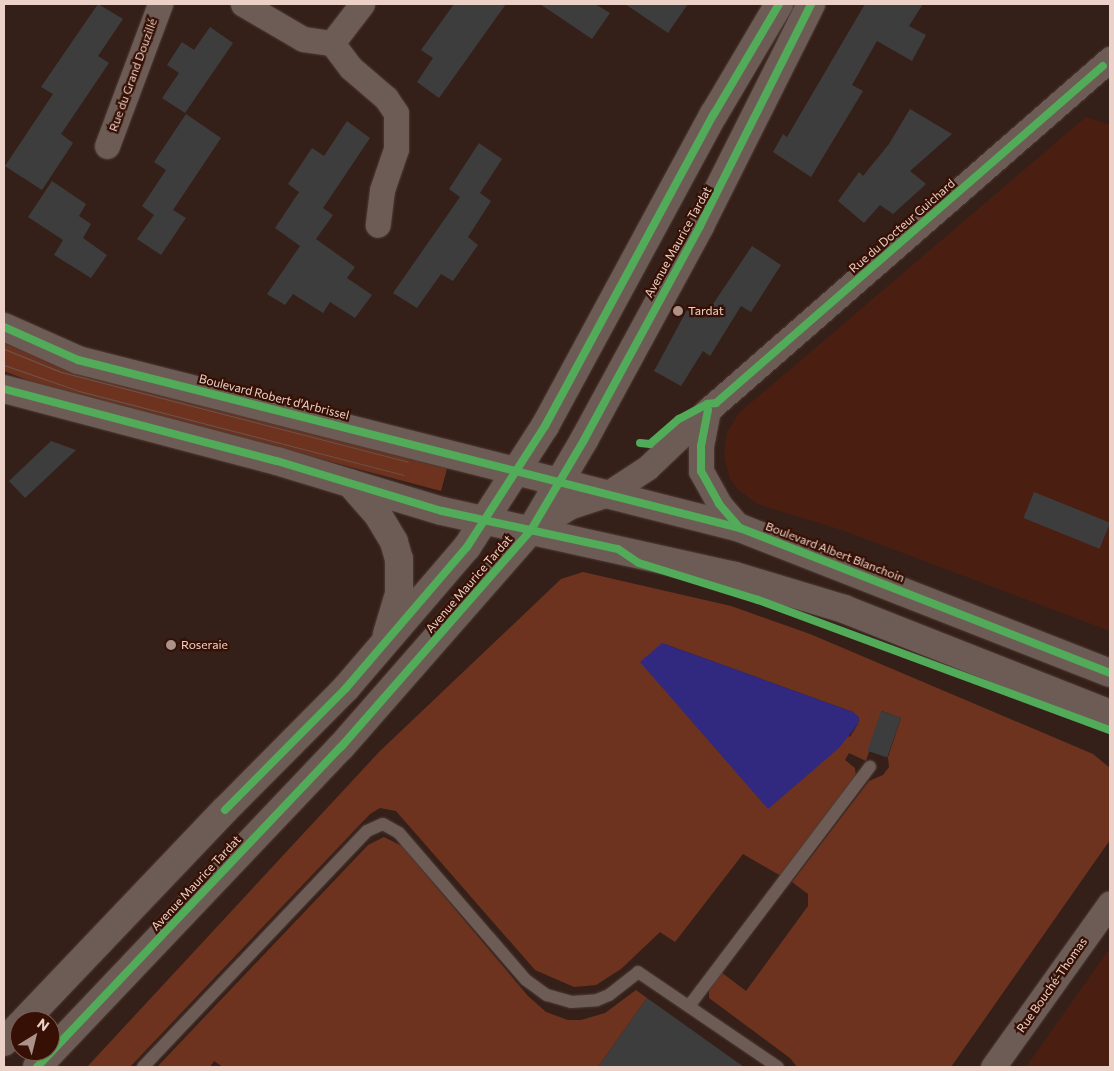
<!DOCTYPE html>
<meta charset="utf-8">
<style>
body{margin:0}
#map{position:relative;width:1114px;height:1071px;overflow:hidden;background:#352019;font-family:Commissioner,sans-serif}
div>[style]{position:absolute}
.built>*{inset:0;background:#4a1f11}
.green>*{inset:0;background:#6e331f}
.water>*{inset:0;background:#31287f}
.building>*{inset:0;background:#3d3d3d;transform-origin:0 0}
.roads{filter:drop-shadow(0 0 1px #4d3b36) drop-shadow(0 0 1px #4d3b36)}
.service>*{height:12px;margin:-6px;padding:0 6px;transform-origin:6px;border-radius:6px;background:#6c5c55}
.minor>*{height:25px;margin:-12.5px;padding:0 12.5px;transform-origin:12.5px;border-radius:12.5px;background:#6c5c55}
.tertiary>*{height:28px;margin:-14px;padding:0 14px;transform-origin:14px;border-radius:14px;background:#6c5c55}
.tram>*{height:1px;margin:-0.5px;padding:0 0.5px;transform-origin:0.5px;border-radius:0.5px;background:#695752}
.cycleway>*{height:8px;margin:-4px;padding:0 4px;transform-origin:4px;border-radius:4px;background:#51ab58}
.dots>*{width:14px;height:14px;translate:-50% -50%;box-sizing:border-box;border:2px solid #361004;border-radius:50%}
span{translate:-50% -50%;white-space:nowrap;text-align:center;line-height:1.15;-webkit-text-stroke:4.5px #361004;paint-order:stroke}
.street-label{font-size:12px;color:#ebd1c8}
.poi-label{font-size:12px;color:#ebd1c8}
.left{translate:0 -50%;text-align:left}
.frame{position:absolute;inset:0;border:5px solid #ebd1c8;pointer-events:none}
.north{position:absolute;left:10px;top:1011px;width:50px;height:50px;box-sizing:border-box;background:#361004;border:1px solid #7e5d52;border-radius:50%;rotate:36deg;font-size:14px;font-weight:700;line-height:20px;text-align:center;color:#ebd1c8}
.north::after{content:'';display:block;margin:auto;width:18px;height:22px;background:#ab938b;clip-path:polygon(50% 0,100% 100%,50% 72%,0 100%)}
</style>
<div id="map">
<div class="built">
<i style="clip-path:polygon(1086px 117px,1110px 125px,1110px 631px,845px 531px,757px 504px,738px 489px,730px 479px,724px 456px,727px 433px,739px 413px)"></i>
<i style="clip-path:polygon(1110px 948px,1110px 1067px,1026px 1067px)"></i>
</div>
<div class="green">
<i style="clip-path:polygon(4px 343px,41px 358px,448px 465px,441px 491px,37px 384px,4px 371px)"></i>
<i style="clip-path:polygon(evenodd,583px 572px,731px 606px,810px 634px,1093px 754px,1110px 768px,1110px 840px,951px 1067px,797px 1067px,790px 1058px,709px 998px,709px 990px,721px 972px,746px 991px,808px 906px,808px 894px,792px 882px,869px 781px,883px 775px,889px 767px,888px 757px,901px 718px,882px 711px,866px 761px,849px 753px,845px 760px,855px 768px,856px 777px,781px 876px,743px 854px,675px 942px,660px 932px,621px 969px,596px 985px,574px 987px,535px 970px,396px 811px,380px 808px,370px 814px,130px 1067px,87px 1067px,379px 752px,561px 579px,583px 572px,662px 643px,853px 712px,859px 720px,858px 724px,850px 737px,662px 643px)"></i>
<i style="clip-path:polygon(384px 837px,402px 846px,528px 996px,546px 1012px,568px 1020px,581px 1020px,605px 1013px,636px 990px,647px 998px,598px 1067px,223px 1067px,214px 1061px,210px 1067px,157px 1067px,368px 845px)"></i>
</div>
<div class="water">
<i style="clip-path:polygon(662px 643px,853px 712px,859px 717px,858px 724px,839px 748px,768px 809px,640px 662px)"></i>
</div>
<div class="building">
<i style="clip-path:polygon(98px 4px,123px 19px,98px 56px,109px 63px,61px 134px,73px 143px,42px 190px,5px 166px,53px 94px,41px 87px)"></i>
<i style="clip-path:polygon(454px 4px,506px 4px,439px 98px,417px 82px,433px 58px,421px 50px)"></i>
<i style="clip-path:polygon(540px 4px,595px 4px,610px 13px,592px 39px)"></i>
<i style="clip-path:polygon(625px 4px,688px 4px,668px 33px)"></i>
<i style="clip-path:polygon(865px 4px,923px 4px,909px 26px,926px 35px,912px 61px,877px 41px,852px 85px,863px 91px,811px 177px,773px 152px,783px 134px,787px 137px)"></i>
<i style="clip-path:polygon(210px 27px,233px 43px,185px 113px,162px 98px,179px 73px,167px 65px,182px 42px,194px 50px)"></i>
<i style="clip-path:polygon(910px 109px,952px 134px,910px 171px,926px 184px,893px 214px,880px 205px,864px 223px,838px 201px,859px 172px,863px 176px,889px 144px)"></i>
<i style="clip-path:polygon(186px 114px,221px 138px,173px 210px,186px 218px,161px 255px,137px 239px,154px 215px,142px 206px,166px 170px,154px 162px)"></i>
<i style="clip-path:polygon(347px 121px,370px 138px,323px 208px,333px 215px,316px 239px,355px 267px,347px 278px,372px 295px,355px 318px,330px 302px,323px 313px,293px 294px,285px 305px,267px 294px,300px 246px,275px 228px,299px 192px,288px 184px,312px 148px,324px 156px)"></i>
<i style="clip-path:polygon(479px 143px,502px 159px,480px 193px,491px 201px,468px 237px,478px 245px,453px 281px,441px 274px,417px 308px,393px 293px,460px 197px,449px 189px)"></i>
<i style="clip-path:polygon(52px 181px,86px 204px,79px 216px,91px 224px,83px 238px,107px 255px,91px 278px,54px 255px,63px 240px,28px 217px)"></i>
<i style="clip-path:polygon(752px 246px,781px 265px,751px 312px,741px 306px,710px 356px,703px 351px,681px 386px,654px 371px,687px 310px,698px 317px,703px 307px,709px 310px)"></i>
<i style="clip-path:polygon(51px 441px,76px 450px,25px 498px,9px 481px)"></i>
<i style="left:1034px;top:492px;width:82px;height:28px;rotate:22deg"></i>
<i style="left:881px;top:711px;width:21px;height:42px;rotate:19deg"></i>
<i style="clip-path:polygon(647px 998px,744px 1067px,598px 1067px)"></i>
</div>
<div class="roads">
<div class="service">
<i style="left:689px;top:1006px;width:300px;rotate:-52.9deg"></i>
<i style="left:143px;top:1067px;width:325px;rotate:-46.5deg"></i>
<i style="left:367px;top:831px;width:17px;rotate:-24deg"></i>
<i style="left:383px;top:824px;width:18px;rotate:29deg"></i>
<i style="left:399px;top:833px;width:194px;rotate:49.2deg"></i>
<i style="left:526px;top:980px;width:26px;rotate:36deg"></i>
<i style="left:547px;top:995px;width:25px;rotate:16deg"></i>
<i style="left:571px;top:1002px;width:26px;rotate:-4deg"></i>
<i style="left:597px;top:1000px;width:13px;rotate:-23deg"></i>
<i style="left:609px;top:995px;width:37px;rotate:-38deg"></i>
<i style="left:638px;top:972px;width:169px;rotate:34.2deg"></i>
</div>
<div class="minor">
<i style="left:243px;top:4px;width:69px;rotate:30.3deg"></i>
<i style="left:303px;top:39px;width:29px;rotate:8deg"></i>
<i style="left:332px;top:43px;width:49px;rotate:-52.4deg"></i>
<i style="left:332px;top:43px;width:31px;rotate:53deg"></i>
<i style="left:351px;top:68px;width:46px;rotate:40.6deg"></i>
<i style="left:386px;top:98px;width:18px;rotate:56deg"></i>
<i style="left:396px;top:113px;width:36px;rotate:90deg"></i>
<i style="left:396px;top:149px;width:43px;rotate:108.9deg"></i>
<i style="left:382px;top:190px;width:35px;rotate:97deg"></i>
<i style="left:107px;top:146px;width:152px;rotate:-69.5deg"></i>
<i style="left:708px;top:410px;width:37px;rotate:101deg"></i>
<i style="left:701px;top:446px;width:25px;rotate:90deg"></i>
<i style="left:701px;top:471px;width:38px;rotate:61deg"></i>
<i style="left:719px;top:504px;width:32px;rotate:49deg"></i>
<i style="left:531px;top:530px;width:47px;rotate:-31deg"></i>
<i style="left:571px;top:506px;width:38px;rotate:-18deg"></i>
<i style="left:607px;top:494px;width:48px;rotate:-33deg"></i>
<i style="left:647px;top:468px;width:84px;rotate:-43.6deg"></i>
<i style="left:708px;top:410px;width:534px;rotate:-41.13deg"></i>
<i style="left:993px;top:1067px;width:201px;rotate:-54.5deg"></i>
</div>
<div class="tertiary">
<i style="left:4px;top:327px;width:81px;rotate:24deg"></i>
<i style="left:78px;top:360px;width:683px;rotate:14.24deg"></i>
<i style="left:740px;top:528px;width:397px;rotate:21.4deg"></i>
<i style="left:4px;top:389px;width:282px;rotate:14.8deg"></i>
<i style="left:277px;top:461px;width:172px;rotate:16.9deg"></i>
<i style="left:442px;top:511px;width:300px;rotate:12.5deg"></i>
<i style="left:735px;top:576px;width:114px;rotate:16.8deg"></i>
<i style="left:844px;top:609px;width:286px;rotate:21.5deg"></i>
<i style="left:350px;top:483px;width:43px;rotate:48.8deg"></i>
<i style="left:378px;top:515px;width:31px;rotate:59deg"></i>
<i style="left:394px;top:542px;width:18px;rotate:74deg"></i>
<i style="left:399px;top:559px;width:35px;rotate:90deg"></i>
<i style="left:399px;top:594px;width:42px;rotate:106.7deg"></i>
<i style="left:24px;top:1021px;width:291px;rotate:-46.4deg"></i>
<i style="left:225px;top:810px;width:172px;rotate:-45.2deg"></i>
<i style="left:346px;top:688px;width:186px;rotate:-49.4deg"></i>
<i style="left:467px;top:547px;width:144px;rotate:-57.2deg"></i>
<i style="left:545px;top:426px;width:355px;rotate:-61.6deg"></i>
<i style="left:714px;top:114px;width:128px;rotate:-59.4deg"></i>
<i style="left:4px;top:1042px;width:23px;rotate:-47deg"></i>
<i style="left:37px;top:1067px;width:441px;rotate:-46.5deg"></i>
<i style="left:341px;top:747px;width:288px;rotate:-48.8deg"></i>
<i style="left:531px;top:530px;width:104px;rotate:-59.5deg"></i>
<i style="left:584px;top:440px;width:243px;rotate:-61.5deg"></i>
<i style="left:700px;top:226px;width:248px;rotate:-63.4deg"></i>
</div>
</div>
<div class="tram">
<i style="left:4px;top:349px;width:61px;rotate:22deg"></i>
<i style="left:61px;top:372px;width:358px;rotate:14.5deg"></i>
<i style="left:4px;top:365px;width:79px;rotate:19.1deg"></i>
<i style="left:79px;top:391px;width:335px;rotate:14.5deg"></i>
</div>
<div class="cycleway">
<i style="left:4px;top:327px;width:81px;rotate:24deg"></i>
<i style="left:78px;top:360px;width:683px;rotate:14.24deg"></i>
<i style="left:740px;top:528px;width:397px;rotate:21.4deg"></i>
<i style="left:4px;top:389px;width:282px;rotate:14.8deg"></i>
<i style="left:277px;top:461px;width:172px;rotate:16.9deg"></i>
<i style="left:442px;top:511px;width:180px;rotate:12.2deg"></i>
<i style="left:618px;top:549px;width:25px;rotate:34deg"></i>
<i style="left:639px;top:563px;width:125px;rotate:17.3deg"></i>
<i style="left:758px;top:600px;width:375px;rotate:20.3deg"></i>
<i style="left:708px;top:410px;width:37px;rotate:101deg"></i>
<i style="left:701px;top:446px;width:25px;rotate:90deg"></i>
<i style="left:701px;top:471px;width:38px;rotate:61deg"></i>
<i style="left:719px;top:504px;width:32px;rotate:49deg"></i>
<i style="left:640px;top:443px;width:10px;rotate:6deg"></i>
<i style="left:650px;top:444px;width:38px;rotate:-41deg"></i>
<i style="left:679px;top:419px;width:32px;rotate:-28deg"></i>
<i style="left:707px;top:404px;width:9px;rotate:-6deg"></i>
<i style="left:716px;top:403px;width:513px;rotate:-41.05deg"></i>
<i style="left:225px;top:810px;width:172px;rotate:-45.2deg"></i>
<i style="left:346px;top:688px;width:186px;rotate:-49.4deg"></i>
<i style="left:467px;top:547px;width:144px;rotate:-57.2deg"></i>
<i style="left:545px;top:426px;width:355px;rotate:-61.6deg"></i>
<i style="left:714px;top:114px;width:128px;rotate:-59.4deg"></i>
<i style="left:37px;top:1067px;width:441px;rotate:-46.5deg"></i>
<i style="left:341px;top:747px;width:288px;rotate:-48.8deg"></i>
<i style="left:531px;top:530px;width:104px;rotate:-59.5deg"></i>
<i style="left:584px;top:440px;width:243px;rotate:-61.5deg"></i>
<i style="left:700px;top:226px;width:248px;rotate:-63.4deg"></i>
</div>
<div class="dots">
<i style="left:678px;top:311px;background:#ab938b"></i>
<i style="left:171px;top:645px;background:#ab938b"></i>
</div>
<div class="street-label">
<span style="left:133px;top:75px;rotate:-70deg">Rue du Grand Douzillé</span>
<span style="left:902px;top:226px;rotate:-41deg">Rue du Docteur Guichard</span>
<span style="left:678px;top:242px;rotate:-61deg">Avenue Maurice Tardat</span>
<span style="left:274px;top:397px;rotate:14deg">Boulevard Robert d'Arbrissel</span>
<span style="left:835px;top:552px;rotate:21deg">Boulevard Albert Blanchoin</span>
<span style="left:469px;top:584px;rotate:-49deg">Avenue Maurice Tardat</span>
<span style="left:196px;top:883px;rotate:-47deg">Avenue Maurice Tardat</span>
<span style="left:1052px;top:985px;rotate:-55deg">Rue Bouché-Thomas</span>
</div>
<div class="poi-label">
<span class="left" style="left:688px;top:311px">Tardat</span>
<span class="left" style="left:181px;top:645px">Roseraie</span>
</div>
<div class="frame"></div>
<div class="north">N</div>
</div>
